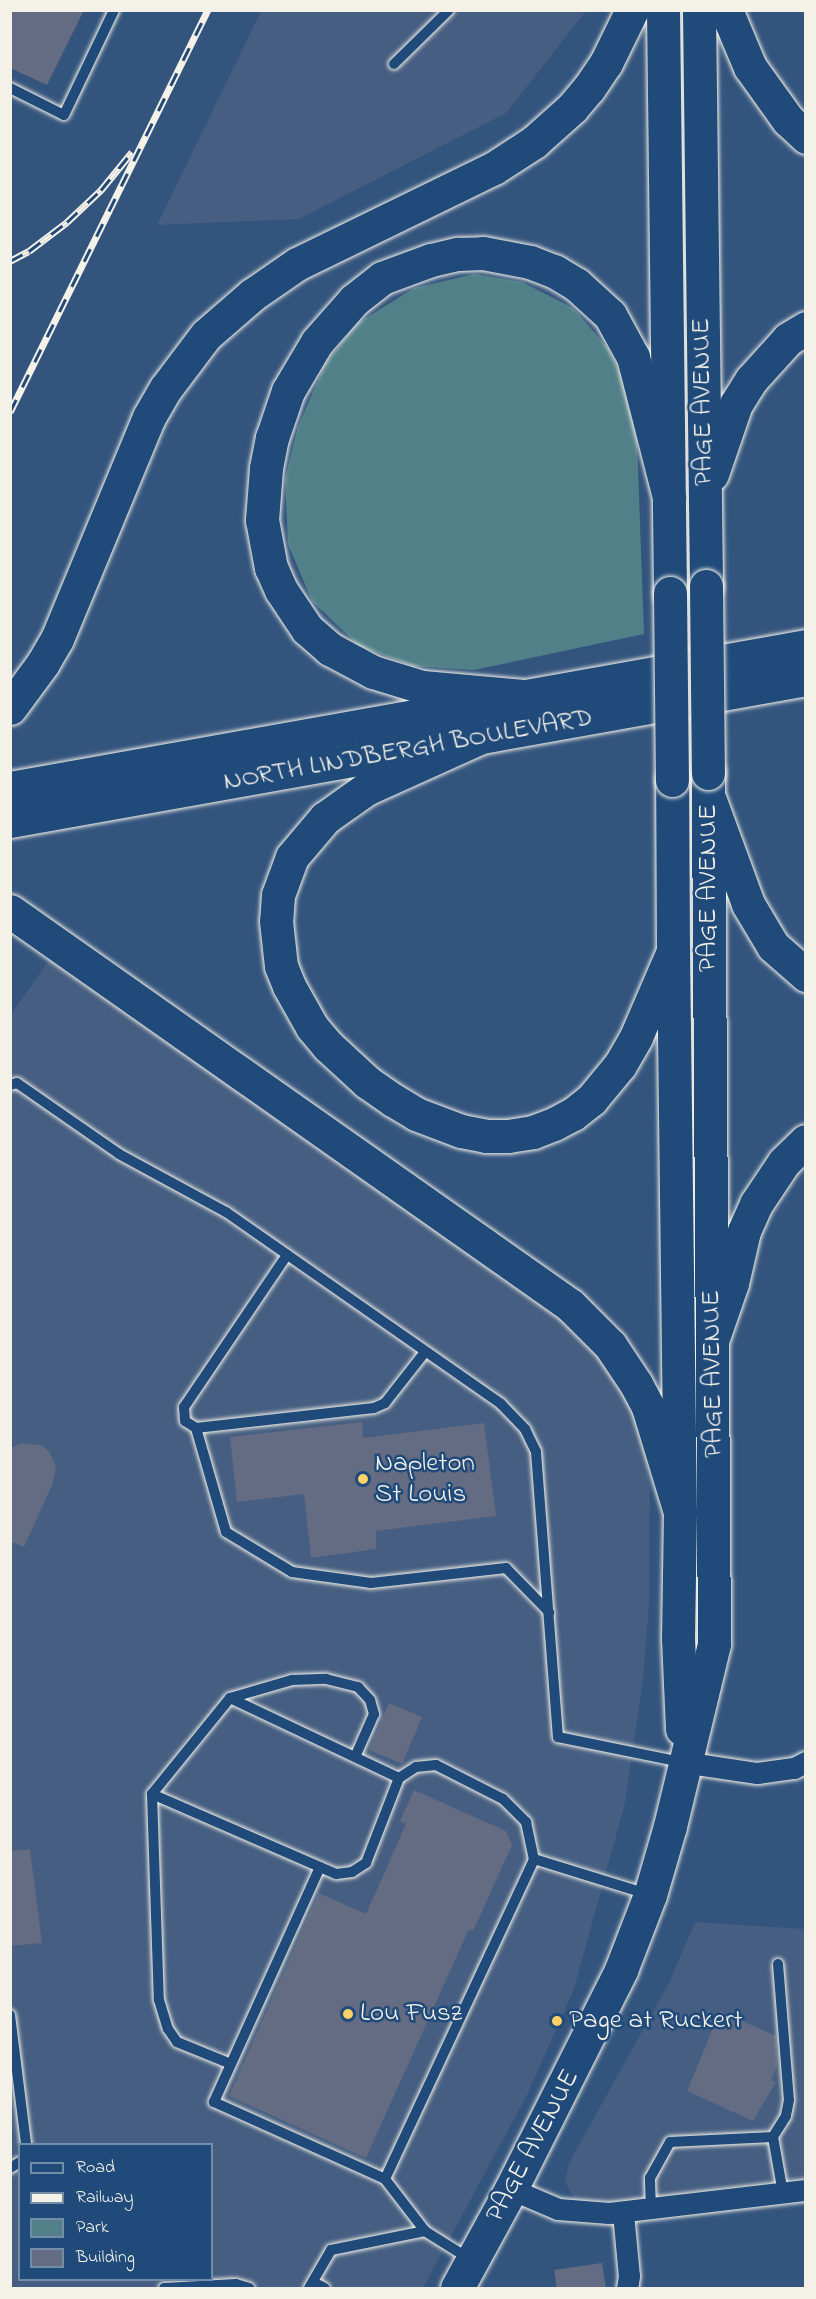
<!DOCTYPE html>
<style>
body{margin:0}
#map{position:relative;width:816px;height:2299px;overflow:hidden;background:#33547d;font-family:"Indie Flower",sans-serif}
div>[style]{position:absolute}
.built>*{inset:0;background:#455e81}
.green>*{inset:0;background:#518089}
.building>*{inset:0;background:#636c83;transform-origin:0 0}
.roads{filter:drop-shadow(0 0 2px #f4f1e8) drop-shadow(0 0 2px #f4f1e8)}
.lane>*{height:10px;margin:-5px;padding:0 5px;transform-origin:5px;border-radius:5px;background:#1f4a7a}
.street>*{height:21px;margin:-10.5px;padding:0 10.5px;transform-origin:10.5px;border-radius:10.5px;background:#1f4a7a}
.primary>*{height:33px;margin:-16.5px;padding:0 16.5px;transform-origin:16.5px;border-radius:16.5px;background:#1f4a7a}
.highway>*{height:33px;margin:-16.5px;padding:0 16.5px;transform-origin:16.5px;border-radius:16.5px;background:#1f4a7a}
.rail>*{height:7px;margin-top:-3.5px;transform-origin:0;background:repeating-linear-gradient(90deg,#1f4a7a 0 14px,#f4f1e8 0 28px);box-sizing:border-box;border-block:2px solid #f4f1e8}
.bridges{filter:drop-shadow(0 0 2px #f4f1e8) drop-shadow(0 0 2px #f4f1e8)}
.highway-bridge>*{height:33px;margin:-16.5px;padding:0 16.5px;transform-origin:16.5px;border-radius:16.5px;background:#1f4a7a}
.dots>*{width:16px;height:16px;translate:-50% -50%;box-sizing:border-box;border:3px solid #1f4a7a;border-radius:50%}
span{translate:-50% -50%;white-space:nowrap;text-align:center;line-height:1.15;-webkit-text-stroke:5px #1f4a7a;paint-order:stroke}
.street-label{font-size:27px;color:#f4f1e8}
.poi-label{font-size:27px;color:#f4f1e8}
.left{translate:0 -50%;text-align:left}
.frame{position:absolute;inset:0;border:12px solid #f4f1e8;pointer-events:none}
.legend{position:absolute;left:18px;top:2143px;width:195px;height:138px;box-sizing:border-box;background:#1f4a7a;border:2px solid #748da6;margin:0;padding:8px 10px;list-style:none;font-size:18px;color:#f4f1e8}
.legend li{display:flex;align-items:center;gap:12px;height:30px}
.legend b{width:30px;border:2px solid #748da6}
</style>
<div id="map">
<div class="built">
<i style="clip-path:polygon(261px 11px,586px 11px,506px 113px,299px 219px,157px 225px)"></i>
<i style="clip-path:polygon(evenodd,52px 956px,543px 1299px,593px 1342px,642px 1421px,650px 1490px,649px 1604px,643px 1680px,625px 1803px,574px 1989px,527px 2095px,423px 2288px,11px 2288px,10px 1016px,52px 956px,20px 2144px,212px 2144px,212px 2280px,20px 2280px,20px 2144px)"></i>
<i style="clip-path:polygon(695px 1922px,805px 1929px,805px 2177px,608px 2203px,575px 2199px,565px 2182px,569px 2163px,669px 1983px)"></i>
</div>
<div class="green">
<i style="clip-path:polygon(475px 274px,522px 282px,573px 308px,608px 348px,631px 395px,637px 440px,644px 634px,474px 670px,413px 666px,359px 646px,312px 601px,288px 544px,285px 479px,298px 427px,326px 362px,358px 323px,414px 288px)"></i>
</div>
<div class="building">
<i style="clip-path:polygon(10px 10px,84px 10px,47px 85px,10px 68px)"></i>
<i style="clip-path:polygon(362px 1422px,363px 1438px,484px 1423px,496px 1516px,376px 1531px,376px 1549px,311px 1558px,304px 1494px,237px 1502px,230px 1437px)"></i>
<i style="clip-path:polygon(22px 1443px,41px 1445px,49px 1451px,56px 1467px,53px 1483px,24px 1547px,10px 1541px,10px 1448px)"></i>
<i style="left:389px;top:1703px;width:36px;height:51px;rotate:23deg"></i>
<i style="clip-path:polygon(414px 1790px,506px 1831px,512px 1845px,473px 1931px,469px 1929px,366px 2158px,229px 2096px,319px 1893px,366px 1914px,406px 1824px,400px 1821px)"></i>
<i style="clip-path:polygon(30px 1849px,42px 1943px,10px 1946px,10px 1851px)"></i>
<i style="clip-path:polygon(720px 2011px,776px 2036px,777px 2066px,771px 2080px,776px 2082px,753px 2121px,687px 2091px)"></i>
<i style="clip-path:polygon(602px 2263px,606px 2289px,557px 2289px,554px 2270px)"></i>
</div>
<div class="roads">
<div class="lane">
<i style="left:394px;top:64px;width:77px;rotate:-44.5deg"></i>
<i style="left:10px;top:88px;width:60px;rotate:26.6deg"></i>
<i style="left:64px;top:115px;width:116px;rotate:-64.5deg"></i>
<i style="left:10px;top:1085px;width:7px;rotate:-16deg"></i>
<i style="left:17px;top:1083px;width:124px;rotate:34.8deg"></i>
<i style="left:119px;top:1154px;width:122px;rotate:28.5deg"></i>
<i style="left:226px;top:1212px;width:335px;rotate:34.9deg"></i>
<i style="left:501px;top:1404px;width:35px;rotate:46deg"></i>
<i style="left:525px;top:1429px;width:25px;rotate:64deg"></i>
<i style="left:536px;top:1452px;width:286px;rotate:85.6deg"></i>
<i style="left:558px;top:1737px;width:126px;rotate:11.5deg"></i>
<i style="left:287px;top:1255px;width:184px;rotate:124.1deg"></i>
<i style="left:184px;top:1407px;width:14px;rotate:86deg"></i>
<i style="left:185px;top:1421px;width:13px;rotate:32deg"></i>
<i style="left:196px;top:1428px;width:179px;rotate:-6.4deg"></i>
<i style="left:374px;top:1408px;width:12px;rotate:-24deg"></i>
<i style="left:385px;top:1403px;width:65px;rotate:-51.9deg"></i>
<i style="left:196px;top:1428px;width:108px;rotate:73.9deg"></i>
<i style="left:226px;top:1532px;width:77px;rotate:31.2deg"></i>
<i style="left:292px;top:1572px;width:80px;rotate:7.9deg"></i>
<i style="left:371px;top:1583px;width:136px;rotate:-6.3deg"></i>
<i style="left:506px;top:1568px;width:62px;rotate:45.7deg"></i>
<i style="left:230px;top:1698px;width:65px;rotate:-16.2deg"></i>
<i style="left:292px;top:1680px;width:34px;rotate:-2deg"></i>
<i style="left:326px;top:1679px;width:33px;rotate:14deg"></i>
<i style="left:358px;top:1687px;width:18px;rotate:47deg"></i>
<i style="left:370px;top:1700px;width:15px;rotate:74deg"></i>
<i style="left:374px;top:1714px;width:47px;rotate:113.8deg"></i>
<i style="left:399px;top:1778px;width:187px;rotate:-154.7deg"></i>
<i style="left:230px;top:1698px;width:124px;rotate:129.1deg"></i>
<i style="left:152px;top:1794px;width:201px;rotate:23.5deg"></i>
<i style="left:336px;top:1874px;width:16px;rotate:-7deg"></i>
<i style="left:352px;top:1872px;width:17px;rotate:-33deg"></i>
<i style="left:366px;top:1863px;width:91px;rotate:-68.8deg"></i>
<i style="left:399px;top:1778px;width:20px;rotate:-33deg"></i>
<i style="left:416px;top:1767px;width:20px;rotate:-6deg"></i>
<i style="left:436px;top:1765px;width:75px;rotate:26.9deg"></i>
<i style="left:503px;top:1799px;width:33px;rotate:45deg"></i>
<i style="left:526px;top:1822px;width:38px;rotate:78deg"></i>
<i style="left:152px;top:1794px;width:206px;rotate:88.1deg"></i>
<i style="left:159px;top:2000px;width:30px;rotate:73deg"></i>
<i style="left:168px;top:2029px;width:16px;rotate:55deg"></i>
<i style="left:177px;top:2042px;width:58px;rotate:22.2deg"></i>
<i style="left:320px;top:1867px;width:258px;rotate:114.3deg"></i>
<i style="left:214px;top:2102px;width:188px;rotate:24.2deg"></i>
<i style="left:778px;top:1964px;width:136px;rotate:85.4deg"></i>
<i style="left:789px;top:2100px;width:16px;rotate:101deg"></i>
<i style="left:786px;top:2116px;width:25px;rotate:122deg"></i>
<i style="left:773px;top:2137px;width:57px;rotate:79.9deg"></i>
<i style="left:10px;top:2015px;width:130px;rotate:82.9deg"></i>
<i style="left:10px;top:2168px;width:12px;rotate:-31deg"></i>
<i style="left:651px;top:2209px;width:31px;rotate:-92deg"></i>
<i style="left:650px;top:2178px;width:41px;rotate:-60.9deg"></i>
<i style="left:670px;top:2142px;width:103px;rotate:-2.8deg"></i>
<i style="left:468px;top:2258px;width:51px;rotate:-147.9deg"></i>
<i style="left:425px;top:2231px;width:66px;rotate:-127.6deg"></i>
<i style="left:385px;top:2179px;width:353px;rotate:-65deg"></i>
<i style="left:534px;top:1859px;width:118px;rotate:17.2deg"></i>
<i style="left:313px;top:2282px;width:13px;rotate:27deg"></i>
<i style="left:164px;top:2288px;width:72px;rotate:-3.2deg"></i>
<i style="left:236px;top:2284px;width:14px;rotate:17deg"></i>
<i style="left:309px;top:2288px;width:44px;rotate:-59.9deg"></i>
<i style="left:331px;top:2250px;width:96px;rotate:-11.4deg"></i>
</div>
<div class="street">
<i style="left:683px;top:1762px;width:75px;rotate:8.5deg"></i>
<i style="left:757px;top:1773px;width:37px;rotate:-8deg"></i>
<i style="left:794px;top:1768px;width:13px;rotate:-27deg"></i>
<i style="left:511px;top:2189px;width:51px;rotate:23.1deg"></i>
<i style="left:558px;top:2209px;width:51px;rotate:4.5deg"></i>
<i style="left:609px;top:2213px;width:198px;rotate:-6.7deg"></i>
<i style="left:623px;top:2213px;width:63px;rotate:84.6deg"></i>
<i style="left:629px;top:2276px;width:12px;rotate:99deg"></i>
</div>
<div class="primary">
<i style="left:673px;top:951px;width:561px;rotate:89.29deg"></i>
<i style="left:680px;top:1512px;width:126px;rotate:90.9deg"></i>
<i style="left:678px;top:1638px;width:91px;rotate:87.5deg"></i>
<i style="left:457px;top:2288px;width:113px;rotate:-61.4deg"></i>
<i style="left:511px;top:2189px;width:245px;rotate:-63.3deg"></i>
<i style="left:621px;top:1970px;width:80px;rotate:-68.9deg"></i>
<i style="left:650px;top:1895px;width:72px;rotate:-73.8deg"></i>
<i style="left:670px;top:1826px;width:187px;rotate:-76.4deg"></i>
<i style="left:714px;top:1644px;width:844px;rotate:-90.41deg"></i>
</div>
<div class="highway">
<i style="left:663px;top:10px;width:583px;rotate:89.31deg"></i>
<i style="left:699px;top:10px;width:576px;rotate:89.3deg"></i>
<i style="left:726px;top:10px;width:62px;rotate:67.2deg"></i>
<i style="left:750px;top:67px;width:65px;rotate:54.4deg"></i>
<i style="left:788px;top:120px;width:25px;rotate:43deg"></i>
<i style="left:712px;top:474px;width:74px;rotate:-71.1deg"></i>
<i style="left:736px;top:404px;width:28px;rotate:-58deg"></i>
<i style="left:751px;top:380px;width:55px;rotate:-47.9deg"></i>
<i style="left:788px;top:339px;width:21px;rotate:-31deg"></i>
<i style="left:523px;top:696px;width:101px;rotate:-174.9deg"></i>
<i style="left:422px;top:687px;width:51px;rotate:-163deg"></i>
<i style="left:373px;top:672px;width:49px;rotate:-151.9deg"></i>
<i style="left:330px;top:649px;width:30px;rotate:-139deg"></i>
<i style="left:307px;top:629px;width:47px;rotate:-123.7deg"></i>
<i style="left:281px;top:590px;width:24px;rotate:-114deg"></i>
<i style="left:271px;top:568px;width:49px;rotate:-100.6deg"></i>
<i style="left:262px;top:520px;width:52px;rotate:-85.6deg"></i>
<i style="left:266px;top:468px;width:31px;rotate:-79deg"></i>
<i style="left:272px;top:438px;width:50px;rotate:-71.2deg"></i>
<i style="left:288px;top:391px;width:57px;rotate:-59.4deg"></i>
<i style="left:317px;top:342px;width:56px;rotate:-48.6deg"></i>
<i style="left:354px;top:300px;width:36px;rotate:-38deg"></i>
<i style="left:382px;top:278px;width:52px;rotate:-20.2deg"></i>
<i style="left:431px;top:260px;width:28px;rotate:-13deg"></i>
<i style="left:458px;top:254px;width:25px;rotate:-2deg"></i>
<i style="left:483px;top:253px;width:48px;rotate:10.8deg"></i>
<i style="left:530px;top:262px;width:26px;rotate:21deg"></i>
<i style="left:554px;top:271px;width:26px;rotate:31deg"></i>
<i style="left:576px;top:284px;width:46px;rotate:42.4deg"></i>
<i style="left:610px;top:315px;width:48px;rotate:61.3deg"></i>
<i style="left:633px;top:357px;width:145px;rotate:75.6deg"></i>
<i style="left:10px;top:708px;width:56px;rotate:-53.7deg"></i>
<i style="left:43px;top:663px;width:28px;rotate:-60deg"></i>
<i style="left:57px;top:639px;width:240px;rotate:-67.5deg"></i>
<i style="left:149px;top:417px;width:34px;rotate:-60deg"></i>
<i style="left:166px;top:388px;width:66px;rotate:-53deg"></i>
<i style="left:206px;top:335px;width:61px;rotate:-41deg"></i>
<i style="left:252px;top:295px;width:55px;rotate:-34.6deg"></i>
<i style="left:297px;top:264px;width:219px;rotate:-26deg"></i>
<i style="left:494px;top:168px;width:48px;rotate:-33deg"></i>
<i style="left:534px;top:142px;width:51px;rotate:-41.8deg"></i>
<i style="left:572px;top:108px;width:26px;rotate:-50deg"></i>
<i style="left:589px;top:88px;width:30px;rotate:-56deg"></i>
<i style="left:606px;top:63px;width:59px;rotate:-63.9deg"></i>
<i style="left:479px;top:738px;width:124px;rotate:155.7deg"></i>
<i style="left:366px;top:789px;width:50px;rotate:144.7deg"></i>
<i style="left:325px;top:818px;width:51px;rotate:130.2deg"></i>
<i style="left:292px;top:857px;width:40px;rotate:110.2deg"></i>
<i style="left:278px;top:895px;width:26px;rotate:94deg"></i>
<i style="left:276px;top:921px;width:45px;rotate:83.7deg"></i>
<i style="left:281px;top:966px;width:22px;rotate:68deg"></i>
<i style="left:289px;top:986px;width:47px;rotate:60.7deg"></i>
<i style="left:312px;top:1027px;width:25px;rotate:50deg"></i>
<i style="left:328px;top:1046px;width:53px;rotate:42.7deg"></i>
<i style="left:367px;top:1082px;width:32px;rotate:35deg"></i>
<i style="left:393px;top:1100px;width:27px;rotate:31deg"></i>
<i style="left:416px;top:1114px;width:48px;rotate:20.7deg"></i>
<i style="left:461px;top:1131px;width:25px;rotate:11deg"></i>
<i style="left:486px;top:1136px;width:22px"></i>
<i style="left:508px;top:1136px;width:25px;rotate:-9deg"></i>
<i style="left:533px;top:1132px;width:22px;rotate:-21deg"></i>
<i style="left:554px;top:1124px;width:21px;rotate:-28deg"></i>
<i style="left:573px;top:1114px;width:23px;rotate:-38deg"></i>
<i style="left:591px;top:1100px;width:45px;rotate:-50.4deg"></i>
<i style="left:620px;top:1065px;width:32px;rotate:-60deg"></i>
<i style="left:636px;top:1037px;width:94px;rotate:-66.7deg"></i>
<i style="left:673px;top:951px;width:171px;rotate:-90.3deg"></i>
<i style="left:708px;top:773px;width:22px;rotate:90deg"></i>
<i style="left:708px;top:795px;width:116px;rotate:69.8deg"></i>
<i style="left:748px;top:904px;width:49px;rotate:59.2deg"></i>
<i style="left:773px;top:946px;width:44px;rotate:41.3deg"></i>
<i style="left:10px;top:788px;width:809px;rotate:-10.11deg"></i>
<i style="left:10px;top:821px;width:809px;rotate:-10.11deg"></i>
<i style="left:10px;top:911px;width:685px;rotate:35.13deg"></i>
<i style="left:570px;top:1305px;width:57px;rotate:45deg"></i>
<i style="left:610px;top:1345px;width:47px;rotate:56.3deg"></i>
<i style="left:636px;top:1384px;width:26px;rotate:62deg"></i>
<i style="left:648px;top:1407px;width:110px;rotate:73.1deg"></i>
<i style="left:712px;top:1341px;width:61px;rotate:-71deg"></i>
<i style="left:732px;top:1283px;width:53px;rotate:-77deg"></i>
<i style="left:744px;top:1231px;width:30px;rotate:-66deg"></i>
<i style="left:756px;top:1204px;width:50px;rotate:-56.3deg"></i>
<i style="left:784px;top:1162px;width:30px;rotate:-44deg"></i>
</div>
</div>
<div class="rail">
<i style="left:10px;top:261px;width:21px;rotate:-28deg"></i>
<i style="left:29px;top:251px;width:48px;rotate:-37.3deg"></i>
<i style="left:67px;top:222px;width:47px;rotate:-43.3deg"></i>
<i style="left:101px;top:190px;width:49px;rotate:-50.8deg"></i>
<i style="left:10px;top:412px;width:448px;rotate:-63.8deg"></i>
</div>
<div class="bridges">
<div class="highway-bridge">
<i style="left:706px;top:586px;width:187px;rotate:89.4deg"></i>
<i style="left:670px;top:593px;width:187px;rotate:89.4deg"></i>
</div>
</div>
<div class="dots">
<i style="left:363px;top:1479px;background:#ffd166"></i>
<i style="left:348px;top:2014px;background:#ffd166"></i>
<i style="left:557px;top:2021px;background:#ffd166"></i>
</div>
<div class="street-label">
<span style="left:703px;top:402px;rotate:-91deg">PAGE AVENUE</span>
<span style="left:408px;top:750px;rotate:-10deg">NORTH LINDBERGH BOULEVARD</span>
<span style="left:709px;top:888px;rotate:-90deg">PAGE AVENUE</span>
<span style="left:713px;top:1374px;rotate:-91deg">PAGE AVENUE</span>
<span style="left:533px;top:2146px;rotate:-62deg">PAGE AVENUE</span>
</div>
<div class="poi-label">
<span class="left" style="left:375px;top:1479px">Napleton<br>St Louis</span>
<span class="left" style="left:360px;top:2014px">Lou Fusz</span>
<span class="left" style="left:569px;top:2021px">Page at Ruckert</span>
</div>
<div class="frame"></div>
<ul class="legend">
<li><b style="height:8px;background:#1f4a7a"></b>Road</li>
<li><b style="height:8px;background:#f4f1e8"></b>Railway</li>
<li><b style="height:16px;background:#518089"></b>Park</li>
<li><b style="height:16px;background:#636c83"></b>Building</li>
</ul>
</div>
